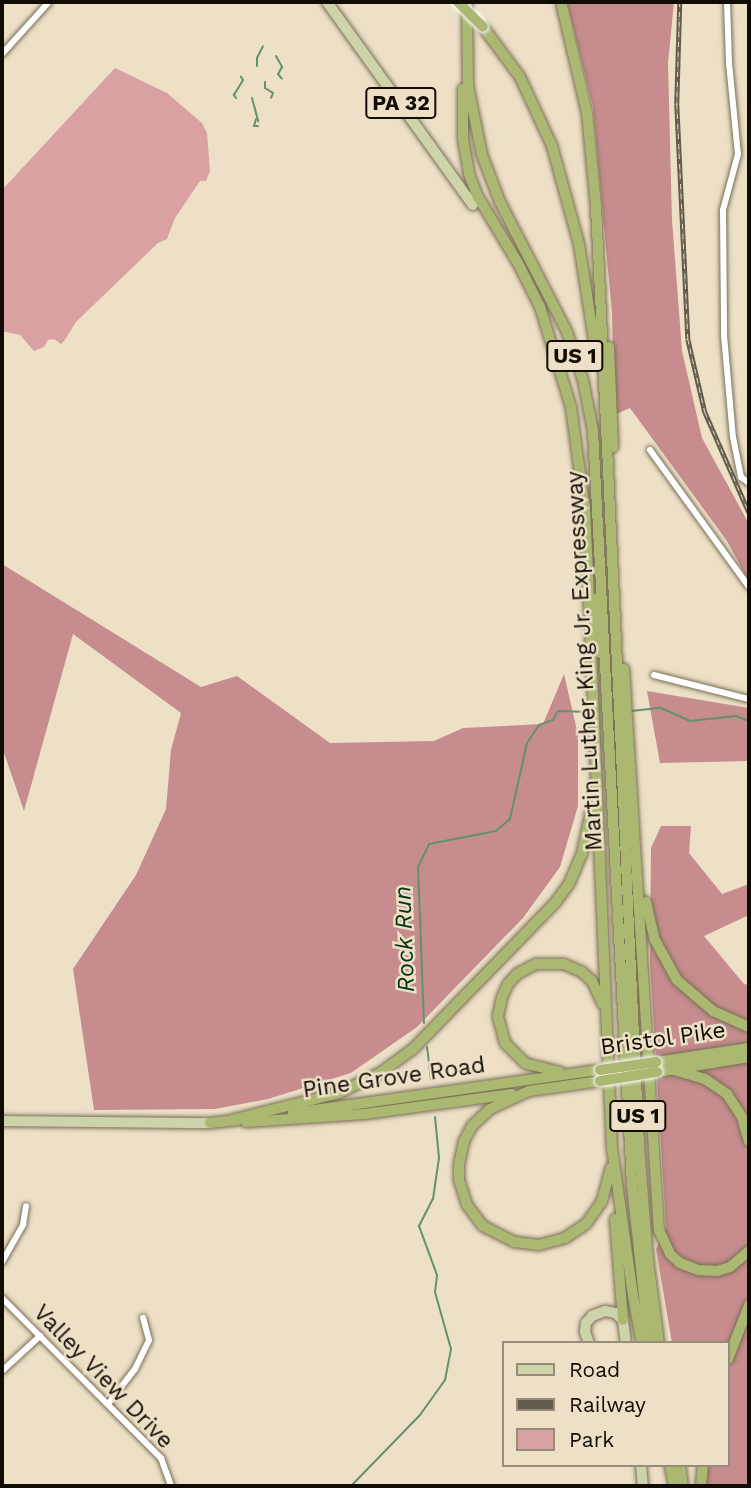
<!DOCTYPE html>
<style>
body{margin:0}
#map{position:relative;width:751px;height:1488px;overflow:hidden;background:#ede0c7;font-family:"Work Sans",sans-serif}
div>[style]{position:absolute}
.green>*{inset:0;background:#daa1a3}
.forest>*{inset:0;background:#c78c8e}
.stream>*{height:2px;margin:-1px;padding:0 1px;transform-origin:1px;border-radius:1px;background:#64916e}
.roads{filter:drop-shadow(0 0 2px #7b6f58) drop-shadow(0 0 2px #7b6f58)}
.minor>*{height:6px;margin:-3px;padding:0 3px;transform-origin:3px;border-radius:3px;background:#fff}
.primary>*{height:10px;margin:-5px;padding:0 5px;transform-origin:5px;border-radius:5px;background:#cdd4aa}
.motorway>*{height:10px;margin:-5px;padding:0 5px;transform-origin:5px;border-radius:5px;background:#abb871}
.rail>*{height:4.5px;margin-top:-2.25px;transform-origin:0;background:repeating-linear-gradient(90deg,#ede0c7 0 5px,#625b4d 0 10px);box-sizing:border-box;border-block:2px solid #625b4d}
.bridges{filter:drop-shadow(0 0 2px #fff) drop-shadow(0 0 2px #fff)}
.motorway-bridge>*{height:10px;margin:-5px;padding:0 5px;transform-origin:5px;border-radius:5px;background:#abb871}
span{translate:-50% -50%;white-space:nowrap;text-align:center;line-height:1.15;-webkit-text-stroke:5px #ede0c7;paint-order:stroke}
.shield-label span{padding:2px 5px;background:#ede0c7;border:2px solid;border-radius:5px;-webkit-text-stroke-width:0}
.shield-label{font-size:21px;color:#110d05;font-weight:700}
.street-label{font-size:23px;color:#110d05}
.water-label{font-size:24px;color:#003715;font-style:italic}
.frame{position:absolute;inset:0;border:4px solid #110d05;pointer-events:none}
.legend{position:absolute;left:502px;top:1341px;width:228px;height:126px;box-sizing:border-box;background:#ede0c7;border:2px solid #958c79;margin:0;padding:9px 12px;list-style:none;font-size:21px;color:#110d05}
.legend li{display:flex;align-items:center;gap:14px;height:35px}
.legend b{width:35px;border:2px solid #958c79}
</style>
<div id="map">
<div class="green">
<i style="clip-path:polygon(115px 68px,167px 93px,202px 123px,207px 133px,210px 171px,206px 181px,200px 181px,175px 218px,167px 239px,158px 243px,76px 322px,64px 341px,61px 344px,54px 339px,48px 340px,44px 347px,34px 351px,20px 335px,2px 331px,2px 190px)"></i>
</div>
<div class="forest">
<i style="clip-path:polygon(567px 2px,674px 2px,668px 63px,672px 220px,682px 351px,702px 438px,749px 524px,749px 582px,727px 541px,630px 408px,614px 415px,612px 313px,593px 107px)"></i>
<i style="clip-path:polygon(2px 564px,201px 687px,237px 676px,330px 743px,434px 741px,463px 728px,543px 724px,564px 674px,578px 735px,578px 806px,560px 867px,523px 918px,417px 1027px,351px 1073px,268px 1099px,215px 1109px,94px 1110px,73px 969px,136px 875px,166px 809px,171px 750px,181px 713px,73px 634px,24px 811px,2px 747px)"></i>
<i style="clip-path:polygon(647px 691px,749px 708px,749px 761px,660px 763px)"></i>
<i style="clip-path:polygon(661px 826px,691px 826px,689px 853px,722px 894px,749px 884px,749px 915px,704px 936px,744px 984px,749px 985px,749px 1486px,707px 1486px,704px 1465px,728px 1465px,728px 1343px,672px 1343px,656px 1249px,666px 1228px,650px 962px,651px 848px)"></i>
</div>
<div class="stream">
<i style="left:276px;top:56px;width:13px;rotate:61deg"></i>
<i style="left:282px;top:67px;width:8px;rotate:120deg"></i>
<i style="left:278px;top:74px;width:6px;rotate:51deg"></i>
<i style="left:257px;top:66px;width:8px;rotate:-90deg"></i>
<i style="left:257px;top:58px;width:13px;rotate:-63deg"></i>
<i style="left:265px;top:82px;width:6px;rotate:90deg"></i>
<i style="left:265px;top:88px;width:9px;rotate:32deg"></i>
<i style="left:273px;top:93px;width:5px;rotate:112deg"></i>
<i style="left:236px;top:98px;width:4px;rotate:-124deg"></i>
<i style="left:234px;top:95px;width:17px;rotate:-59deg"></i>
<i style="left:243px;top:80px;width:4px;rotate:-124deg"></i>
<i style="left:252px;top:98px;width:24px;rotate:75deg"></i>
<i style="left:256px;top:119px;width:7px;rotate:106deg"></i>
<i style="left:254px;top:126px;width:4px"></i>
<i style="left:631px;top:711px;width:30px;rotate:-6deg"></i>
<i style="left:661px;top:708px;width:32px;rotate:24deg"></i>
<i style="left:690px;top:721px;width:46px;rotate:-6.2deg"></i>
<i style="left:736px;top:716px;width:14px;rotate:21deg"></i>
<i style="left:424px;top:1023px;width:156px;rotate:-92.2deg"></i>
<i style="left:418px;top:867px;width:25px;rotate:-64deg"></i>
<i style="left:429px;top:844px;width:68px;rotate:-11deg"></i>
<i style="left:496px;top:831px;width:18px;rotate:-41deg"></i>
<i style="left:510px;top:819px;width:78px;rotate:-77.4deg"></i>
<i style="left:527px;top:743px;width:22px;rotate:-56deg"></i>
<i style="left:539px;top:725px;width:15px;rotate:-20deg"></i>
<i style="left:553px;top:720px;width:10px;rotate:-61deg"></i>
<i style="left:558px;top:711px;width:32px;rotate:2deg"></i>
<i style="left:427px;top:1047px;width:33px;rotate:83deg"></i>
<i style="left:351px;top:1486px;width:99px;rotate:-45.8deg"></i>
<i style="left:420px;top:1415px;width:43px;rotate:-54.5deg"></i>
<i style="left:445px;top:1380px;width:32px;rotate:-79deg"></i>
<i style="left:451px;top:1349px;width:59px;rotate:-105.7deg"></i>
<i style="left:435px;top:1292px;width:17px;rotate:-83deg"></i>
<i style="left:437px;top:1275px;width:52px;rotate:-110.2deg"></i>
<i style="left:419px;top:1226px;width:30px;rotate:-63deg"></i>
<i style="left:433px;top:1199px;width:41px;rotate:-81.7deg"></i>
<i style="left:439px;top:1158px;width:41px;rotate:-95.6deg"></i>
</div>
<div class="roads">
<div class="minor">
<i style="left:727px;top:2px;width:61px;rotate:88.1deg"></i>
<i style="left:729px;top:63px;width:91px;rotate:84.4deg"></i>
<i style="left:738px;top:154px;width:58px;rotate:105deg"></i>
<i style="left:723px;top:210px;width:125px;rotate:89.5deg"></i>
<i style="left:724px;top:335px;width:102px;rotate:85deg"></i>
<i style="left:733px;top:437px;width:41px;rotate:78.7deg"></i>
<i style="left:741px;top:477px;width:10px;rotate:37deg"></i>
<i style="left:2px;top:54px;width:70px;rotate:-47.9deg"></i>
<i style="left:650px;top:450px;width:169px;rotate:54.1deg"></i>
<i style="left:654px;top:675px;width:98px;rotate:14.2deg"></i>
<i style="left:2px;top:1262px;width:43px;rotate:-60.4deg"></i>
<i style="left:23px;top:1225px;width:19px;rotate:-81deg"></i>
<i style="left:2px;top:1298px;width:226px;rotate:45.2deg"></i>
<i style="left:161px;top:1458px;width:30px;rotate:70deg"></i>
<i style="left:2px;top:1371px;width:52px;rotate:-42.6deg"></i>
<i style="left:108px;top:1404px;width:44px;rotate:-52.4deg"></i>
<i style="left:135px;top:1369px;width:32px;rotate:-64deg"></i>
<i style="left:149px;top:1340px;width:23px;rotate:-105deg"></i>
</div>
<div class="primary">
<i style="left:327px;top:2px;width:250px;rotate:54.3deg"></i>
<i style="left:2px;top:1121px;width:208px;rotate:0.6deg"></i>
<i style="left:589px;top:1343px;width:12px;rotate:-110deg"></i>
<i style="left:585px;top:1332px;width:9px;rotate:-84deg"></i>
<i style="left:586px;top:1323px;width:9px;rotate:-49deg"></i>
<i style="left:592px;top:1316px;width:14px;rotate:-21deg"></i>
<i style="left:605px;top:1311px;width:10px;rotate:11deg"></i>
<i style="left:615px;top:1313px;width:11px;rotate:41deg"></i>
<i style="left:623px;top:1320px;width:23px;rotate:83deg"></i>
<i style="left:641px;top:1465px;width:21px;rotate:85deg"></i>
</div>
<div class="motorway">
<i style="left:467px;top:2px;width:84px;rotate:89.3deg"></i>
<i style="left:468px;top:86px;width:70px;rotate:78.5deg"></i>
<i style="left:482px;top:155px;width:50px;rotate:69deg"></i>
<i style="left:500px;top:202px;width:146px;rotate:62.7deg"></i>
<i style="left:567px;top:332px;width:51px;rotate:71.6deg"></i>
<i style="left:583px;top:380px;width:52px;rotate:78.9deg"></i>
<i style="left:593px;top:431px;width:755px;rotate:87.04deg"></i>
<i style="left:632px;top:1185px;width:159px;rotate:83.9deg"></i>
<i style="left:561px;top:2px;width:114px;rotate:76.8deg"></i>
<i style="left:587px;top:113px;width:93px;rotate:84.5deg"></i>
<i style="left:596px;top:206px;width:941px;rotate:87.38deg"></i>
<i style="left:639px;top:1146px;width:114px;rotate:85.5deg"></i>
<i style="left:648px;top:1260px;width:84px;rotate:82.5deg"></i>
<i style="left:483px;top:27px;width:62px;rotate:53.5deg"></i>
<i style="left:520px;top:77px;width:76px;rotate:65.1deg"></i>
<i style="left:552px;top:146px;width:102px;rotate:74.6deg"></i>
<i style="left:579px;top:244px;width:109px;rotate:81.1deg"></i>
<i style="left:463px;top:89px;width:50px;rotate:90deg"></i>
<i style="left:463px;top:139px;width:36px;rotate:80deg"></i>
<i style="left:469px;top:174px;width:25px;rotate:69deg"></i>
<i style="left:478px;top:197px;width:77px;rotate:58.8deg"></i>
<i style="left:518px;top:263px;width:49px;rotate:63.4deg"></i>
<i style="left:540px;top:307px;width:105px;rotate:72.8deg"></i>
<i style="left:571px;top:407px;width:104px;rotate:82.3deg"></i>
<i style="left:609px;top:347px;width:100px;rotate:87.7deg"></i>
<i style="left:585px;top:505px;width:644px;rotate:87.6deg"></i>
<i style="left:612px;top:1148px;width:149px;rotate:81.9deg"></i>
<i style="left:633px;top:1296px;width:48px;rotate:79.2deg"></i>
<i style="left:594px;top:599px;width:54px;rotate:84.7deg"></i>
<i style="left:624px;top:669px;width:562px;rotate:86.43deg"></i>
<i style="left:659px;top:1230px;width:26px;rotate:65deg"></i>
<i style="left:670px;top:1254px;width:13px;rotate:42deg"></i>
<i style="left:680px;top:1263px;width:19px;rotate:21deg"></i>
<i style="left:698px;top:1270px;width:19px;rotate:3deg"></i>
<i style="left:717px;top:1271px;width:14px;rotate:-17deg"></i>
<i style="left:730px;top:1267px;width:25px;rotate:-40deg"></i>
<i style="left:646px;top:902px;width:39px;rotate:77deg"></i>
<i style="left:655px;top:940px;width:46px;rotate:61.2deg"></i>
<i style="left:677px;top:980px;width:48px;rotate:40.7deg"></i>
<i style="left:713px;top:1011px;width:39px;rotate:24deg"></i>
<i style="left:656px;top:1062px;width:94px;rotate:-8.6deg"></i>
<i style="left:674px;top:1070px;width:32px;rotate:16deg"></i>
<i style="left:705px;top:1079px;width:27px;rotate:34deg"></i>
<i style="left:727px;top:1094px;width:27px;rotate:57deg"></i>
<i style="left:742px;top:1117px;width:25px;rotate:74deg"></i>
<i style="left:560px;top:1072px;width:36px;rotate:-166deg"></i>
<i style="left:525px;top:1063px;width:28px;rotate:-135deg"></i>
<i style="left:505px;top:1043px;width:28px;rotate:-105deg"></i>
<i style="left:498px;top:1016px;width:19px;rotate:-78deg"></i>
<i style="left:502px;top:997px;width:14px;rotate:-65deg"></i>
<i style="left:508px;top:984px;width:13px;rotate:-48deg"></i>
<i style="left:517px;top:974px;width:21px;rotate:-28deg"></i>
<i style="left:536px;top:964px;width:28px"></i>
<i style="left:564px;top:964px;width:20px;rotate:24deg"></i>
<i style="left:582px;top:972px;width:13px;rotate:42deg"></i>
<i style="left:592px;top:981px;width:26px;rotate:65deg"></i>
<i style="left:657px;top:1072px;width:93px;rotate:-9.3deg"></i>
<i style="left:600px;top:1081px;width:72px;rotate:172deg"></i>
<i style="left:529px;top:1091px;width:43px;rotate:155.2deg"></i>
<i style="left:490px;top:1109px;width:25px;rotate:137deg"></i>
<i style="left:472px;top:1126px;width:17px;rotate:118deg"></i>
<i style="left:464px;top:1141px;width:25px;rotate:102deg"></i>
<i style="left:459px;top:1165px;width:15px;rotate:90deg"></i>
<i style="left:459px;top:1180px;width:26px;rotate:72deg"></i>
<i style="left:467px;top:1205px;width:26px;rotate:53deg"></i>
<i style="left:483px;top:1226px;width:36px;rotate:27deg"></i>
<i style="left:515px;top:1242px;width:24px;rotate:7deg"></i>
<i style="left:539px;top:1245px;width:27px;rotate:-15deg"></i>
<i style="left:565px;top:1238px;width:25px;rotate:-34deg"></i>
<i style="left:586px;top:1224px;width:28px;rotate:-55deg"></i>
<i style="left:602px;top:1201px;width:34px;rotate:-75deg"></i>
<i style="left:293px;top:1113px;width:310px;rotate:-8deg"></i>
<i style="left:231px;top:1120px;width:111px;rotate:-14deg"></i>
<i style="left:339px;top:1093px;width:46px;rotate:-26deg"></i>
<i style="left:380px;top:1073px;width:39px;rotate:-36deg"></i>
<i style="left:412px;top:1050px;width:205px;rotate:-45.8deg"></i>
<i style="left:555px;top:903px;width:24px;rotate:-54deg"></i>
<i style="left:569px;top:884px;width:34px;rotate:-67deg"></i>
<i style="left:582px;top:853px;width:47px;rotate:-77.7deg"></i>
<i style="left:246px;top:1122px;width:118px;rotate:-3.9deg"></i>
<i style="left:364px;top:1114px;width:149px;rotate:-7.7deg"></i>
<i style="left:210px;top:1123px;width:28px;rotate:-6deg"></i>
<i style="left:615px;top:1219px;width:101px;rotate:85.5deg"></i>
<i style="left:728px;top:1359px;width:58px;rotate:-68.7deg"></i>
<i style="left:670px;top:1465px;width:21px;rotate:79deg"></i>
<i style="left:680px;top:1465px;width:21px;rotate:82deg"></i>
<i style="left:701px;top:1486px;width:21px;rotate:-85deg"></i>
</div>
</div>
<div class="rail">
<i style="left:680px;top:2px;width:102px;rotate:91.7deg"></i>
<i style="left:677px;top:104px;width:235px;rotate:87.3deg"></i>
<i style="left:688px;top:339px;width:75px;rotate:76.9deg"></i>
<i style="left:705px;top:412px;width:109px;rotate:66.3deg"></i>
</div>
<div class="bridges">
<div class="motorway-bridge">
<i style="left:458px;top:2px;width:35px;rotate:45deg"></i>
<i style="left:600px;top:1070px;width:57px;rotate:-8.1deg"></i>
<i style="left:600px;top:1081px;width:58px;rotate:-9deg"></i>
</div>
</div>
<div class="shield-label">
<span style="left:401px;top:103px">PA 32</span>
<span style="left:575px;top:356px">US 1</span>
<span style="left:638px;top:1116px">US 1</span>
</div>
<div class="street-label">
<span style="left:585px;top:661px;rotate:-93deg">Martin Luther King Jr. Expressway</span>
<span style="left:663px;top:1039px;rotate:-8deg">Bristol Pike</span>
<span style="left:394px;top:1078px;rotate:-8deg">Pine Grove Road</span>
<span style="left:103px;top:1377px;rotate:46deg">Valley View Drive</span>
</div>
<div class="water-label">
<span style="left:405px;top:939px;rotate:-92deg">Rock Run</span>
</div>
<div class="frame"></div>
<ul class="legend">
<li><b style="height:9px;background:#cdd4aa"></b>Road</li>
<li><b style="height:9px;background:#625b4d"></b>Railway</li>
<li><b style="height:19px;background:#daa1a3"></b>Park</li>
</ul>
</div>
